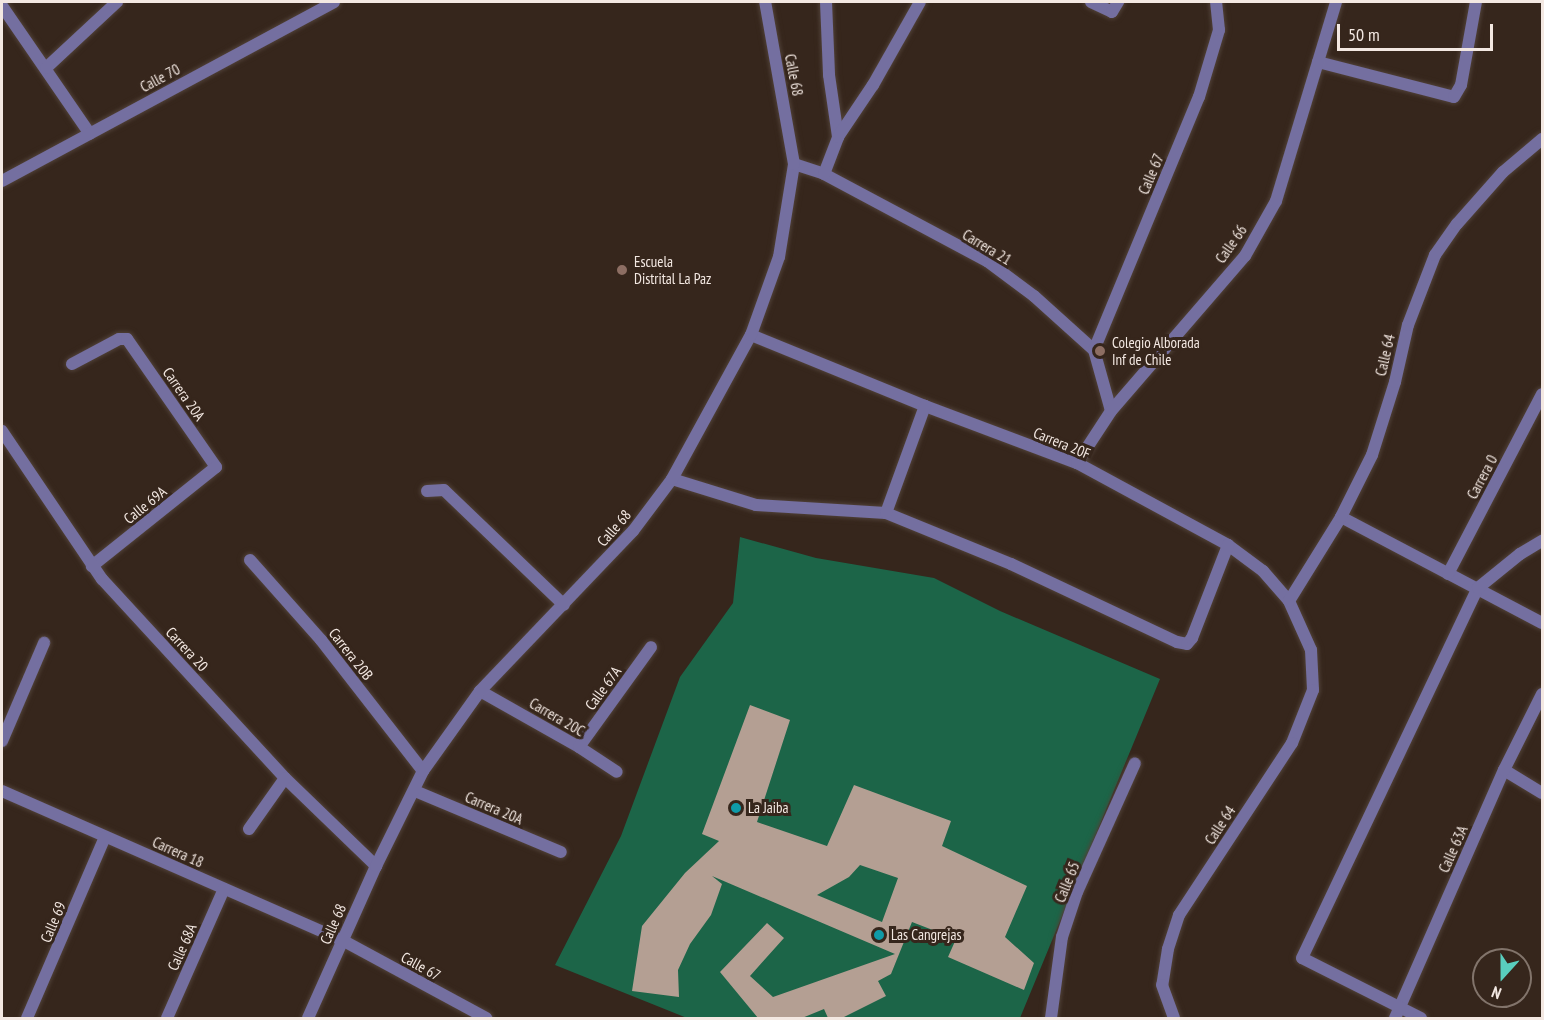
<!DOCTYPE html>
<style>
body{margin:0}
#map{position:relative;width:1544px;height:1020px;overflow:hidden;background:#36261c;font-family:"PT Sans Narrow",sans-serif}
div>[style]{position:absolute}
.forest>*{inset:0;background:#1c6548}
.building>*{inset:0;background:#b49f93}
.roads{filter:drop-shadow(0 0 2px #504138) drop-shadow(0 0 2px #504138)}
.minor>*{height:12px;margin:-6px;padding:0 6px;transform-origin:6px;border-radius:6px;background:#746fa0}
.dots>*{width:16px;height:16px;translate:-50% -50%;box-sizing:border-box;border:3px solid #36261c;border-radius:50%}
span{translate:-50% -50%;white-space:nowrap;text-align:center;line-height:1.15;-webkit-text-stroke:6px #36261c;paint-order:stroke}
.street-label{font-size:15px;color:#f3e8e2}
.poi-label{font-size:15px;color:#f3e8e2}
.left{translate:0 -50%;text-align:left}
.frame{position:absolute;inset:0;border:3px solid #f3e8e2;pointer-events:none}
.north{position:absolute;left:1472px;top:948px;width:60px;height:60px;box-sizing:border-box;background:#36261c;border:2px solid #82746b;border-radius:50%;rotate:201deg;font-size:16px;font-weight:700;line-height:24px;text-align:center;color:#f3e8e2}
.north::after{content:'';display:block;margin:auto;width:21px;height:27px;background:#59cebe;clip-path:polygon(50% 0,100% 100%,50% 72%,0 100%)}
.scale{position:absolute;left:1337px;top:24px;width:156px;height:27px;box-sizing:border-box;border:3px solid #f3e8e2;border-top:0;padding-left:8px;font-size:18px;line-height:21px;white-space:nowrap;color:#f3e8e2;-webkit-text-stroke:4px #36261c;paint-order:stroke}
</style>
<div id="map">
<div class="forest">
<i style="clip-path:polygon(740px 537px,816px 558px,934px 578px,1000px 611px,1160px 679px,1020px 1018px,687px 1018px,555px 965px,621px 836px,680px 677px,733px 603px)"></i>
</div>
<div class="building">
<i style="clip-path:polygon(evenodd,750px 705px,790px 720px,757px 822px,827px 846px,854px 785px,951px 821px,942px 846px,1027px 886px,1005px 937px,1034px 963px,1024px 990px,948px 957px,956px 939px,912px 922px,891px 974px,878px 981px,886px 996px,842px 1018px,828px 1018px,824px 1009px,802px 1018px,758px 1018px,720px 972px,767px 923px,784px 938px,750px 976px,773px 997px,895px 954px,712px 876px,722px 884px,711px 915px,690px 944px,678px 970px,679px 997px,632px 991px,642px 926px,685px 873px,719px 841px,702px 834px,750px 705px,860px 865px,898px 878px,882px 922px,817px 895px,849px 877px,860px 865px)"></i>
</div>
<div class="roads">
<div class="minor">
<i style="left:826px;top:2px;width:73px;rotate:87.6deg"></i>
<i style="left:829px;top:75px;width:63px;rotate:81.7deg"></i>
<i style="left:1091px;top:2px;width:23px;rotate:25deg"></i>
<i style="left:1112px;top:12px;width:12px;rotate:-59deg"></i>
<i style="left:2px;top:6px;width:155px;rotate:55.5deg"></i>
<i style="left:1318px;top:62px;width:140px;rotate:14.4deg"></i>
<i style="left:1454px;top:97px;width:14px;rotate:-60deg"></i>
<i style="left:1461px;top:85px;width:84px;rotate:-79.8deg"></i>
<i style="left:46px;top:68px;width:97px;rotate:-42.9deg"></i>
<i style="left:794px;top:164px;width:32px;rotate:18deg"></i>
<i style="left:824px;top:174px;width:185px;rotate:28.1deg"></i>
<i style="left:987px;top:261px;width:59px;rotate:36.7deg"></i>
<i style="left:1034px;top:296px;width:81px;rotate:42deg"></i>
<i style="left:1094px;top:350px;width:63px;rotate:74.4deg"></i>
<i style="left:824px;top:174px;width:40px;rotate:-69deg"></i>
<i style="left:838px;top:137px;width:63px;rotate:-56.1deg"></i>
<i style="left:873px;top:85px;width:95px;rotate:-60.5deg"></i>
<i style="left:2px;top:181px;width:377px;rotate:-28.3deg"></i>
<i style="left:751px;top:335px;width:188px;rotate:22.2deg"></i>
<i style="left:925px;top:406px;width:162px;rotate:20.6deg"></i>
<i style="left:1077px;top:463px;width:172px;rotate:28.5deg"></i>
<i style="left:1228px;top:545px;width:44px;rotate:36.6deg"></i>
<i style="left:1263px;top:571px;width:40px;rotate:49deg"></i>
<i style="left:1289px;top:601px;width:54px;rotate:65.8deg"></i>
<i style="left:1311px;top:650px;width:40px;rotate:87.1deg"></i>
<i style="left:1313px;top:690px;width:57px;rotate:111.6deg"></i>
<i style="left:1292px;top:743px;width:206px;rotate:123.3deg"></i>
<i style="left:1179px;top:915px;width:36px;rotate:108deg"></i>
<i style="left:1168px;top:949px;width:36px;rotate:99deg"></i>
<i style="left:1162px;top:985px;width:35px;rotate:70deg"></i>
<i style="left:1094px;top:350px;width:274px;rotate:-67.5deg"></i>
<i style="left:1199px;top:97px;width:70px;rotate:-73.4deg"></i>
<i style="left:1219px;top:30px;width:28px;rotate:-96deg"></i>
<i style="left:72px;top:364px;width:53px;rotate:-28deg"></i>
<i style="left:119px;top:339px;width:8px"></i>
<i style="left:127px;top:339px;width:156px;rotate:55.2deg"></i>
<i style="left:216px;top:467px;width:159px;rotate:141.4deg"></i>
<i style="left:2px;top:431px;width:179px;rotate:56deg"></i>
<i style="left:102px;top:579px;width:270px;rotate:47.4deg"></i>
<i style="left:285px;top:778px;width:127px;rotate:44deg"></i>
<i style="left:1077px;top:463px;width:62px;rotate:-56.8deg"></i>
<i style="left:1111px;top:411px;width:205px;rotate:-49.2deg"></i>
<i style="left:1245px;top:256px;width:63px;rotate:-60.6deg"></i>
<i style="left:1276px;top:201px;width:208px;rotate:-73.2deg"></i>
<i style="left:672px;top:479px;width:88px;rotate:17.2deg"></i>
<i style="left:756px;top:505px;width:130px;rotate:3.5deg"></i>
<i style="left:886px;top:513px;width:135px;rotate:22.2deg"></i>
<i style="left:1011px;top:564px;width:183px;rotate:25.2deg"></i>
<i style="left:1177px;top:642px;width:10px;rotate:11deg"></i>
<i style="left:1187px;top:644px;width:8px;rotate:-50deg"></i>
<i style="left:1192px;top:638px;width:100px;rotate:-68.8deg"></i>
<i style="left:427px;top:491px;width:17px;rotate:-3deg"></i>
<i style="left:444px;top:490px;width:166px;rotate:43.8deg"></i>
<i style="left:886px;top:513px;width:114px;rotate:-70deg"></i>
<i style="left:1341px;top:517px;width:227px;rotate:27.8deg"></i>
<i style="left:250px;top:560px;width:107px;rotate:48.4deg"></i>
<i style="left:321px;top:640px;width:166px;rotate:52.1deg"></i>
<i style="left:1448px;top:574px;width:203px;rotate:-62.4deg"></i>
<i style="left:1289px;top:601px;width:99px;rotate:-58.2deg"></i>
<i style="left:1341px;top:517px;width:69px;rotate:-63.4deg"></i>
<i style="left:1372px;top:455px;width:77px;rotate:-72.5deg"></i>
<i style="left:1395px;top:382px;width:58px;rotate:-77.2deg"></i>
<i style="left:1408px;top:325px;width:75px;rotate:-68.9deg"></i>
<i style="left:1435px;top:255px;width:38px;rotate:-55deg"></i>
<i style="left:1457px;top:224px;width:69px;rotate:-48.5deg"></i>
<i style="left:1503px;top:172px;width:51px;rotate:-40.2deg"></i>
<i style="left:480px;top:691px;width:114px;rotate:29.5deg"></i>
<i style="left:579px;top:747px;width:45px;rotate:33.3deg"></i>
<i style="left:2px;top:741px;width:107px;rotate:-66.8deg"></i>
<i style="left:579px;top:747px;width:123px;rotate:-54.2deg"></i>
<i style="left:1504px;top:770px;width:44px;rotate:31.2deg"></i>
<i style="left:2px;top:791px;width:371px;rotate:23.7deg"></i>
<i style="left:342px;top:940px;width:164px;rotate:28.4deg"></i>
<i style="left:415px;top:791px;width:158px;rotate:22.7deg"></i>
<i style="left:249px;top:829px;width:62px;rotate:-54.8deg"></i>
<i style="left:27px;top:1018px;width:197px;rotate:-66.7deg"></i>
<i style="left:167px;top:1018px;width:141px;rotate:-66.2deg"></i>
<i style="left:308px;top:1018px;width:167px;rotate:-65.9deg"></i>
<i style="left:376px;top:866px;width:106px;rotate:-63.7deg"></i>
<i style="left:423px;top:771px;width:98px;rotate:-54.5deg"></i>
<i style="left:480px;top:691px;width:221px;rotate:-46.3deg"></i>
<i style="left:633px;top:531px;width:65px;rotate:-53.1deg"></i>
<i style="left:672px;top:479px;width:164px;rotate:-61.3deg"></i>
<i style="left:751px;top:335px;width:83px;rotate:-70.3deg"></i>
<i style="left:779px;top:257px;width:94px;rotate:-80.8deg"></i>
<i style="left:794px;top:164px;width:165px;rotate:-100.1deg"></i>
<i style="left:1051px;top:1018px;width:82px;rotate:-82.3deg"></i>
<i style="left:1062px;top:937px;width:47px;rotate:-71.6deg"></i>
<i style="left:1077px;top:892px;width:141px;rotate:-65.8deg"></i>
<i style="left:1395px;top:1018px;width:271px;rotate:-66.3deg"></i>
<i style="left:1504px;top:770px;width:85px;rotate:-63.4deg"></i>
<i style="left:1421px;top:1018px;width:133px;rotate:-153.2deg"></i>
<i style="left:1302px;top:958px;width:410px;rotate:-64.6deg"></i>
<i style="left:1478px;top:588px;width:54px;rotate:-39deg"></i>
<i style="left:1520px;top:554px;width:26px;rotate:-31deg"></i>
</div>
</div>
<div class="dots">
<i style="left:622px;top:270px;background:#8d6e63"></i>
<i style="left:1100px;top:351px;background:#8d6e63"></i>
<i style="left:736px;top:808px;background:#0f9aa8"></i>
<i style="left:879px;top:935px;background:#0f9aa8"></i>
</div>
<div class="street-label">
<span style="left:794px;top:75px;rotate:79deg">Calle 68</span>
<span style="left:160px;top:78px;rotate:-28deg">Calle 70</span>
<span style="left:1151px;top:174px;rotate:-67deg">Calle 67</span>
<span style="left:1231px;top:244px;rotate:-55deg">Calle 66</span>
<span style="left:987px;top:247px;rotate:31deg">Carrera 21</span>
<span style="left:1385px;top:355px;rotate:-77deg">Calle 64</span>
<span style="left:184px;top:394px;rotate:55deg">Carrera 20A</span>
<span style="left:1062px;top:443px;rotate:22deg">Carrera 20F</span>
<span style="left:1482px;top:477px;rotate:-62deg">Carrera 0</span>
<span style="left:145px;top:505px;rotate:-39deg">Calle 69A</span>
<span style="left:614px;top:528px;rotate:-49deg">Calle 68</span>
<span style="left:187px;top:649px;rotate:47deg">Carrera 20</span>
<span style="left:351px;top:654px;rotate:52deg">Carrera 20B</span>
<span style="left:603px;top:688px;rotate:-54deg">Calle 67A</span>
<span style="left:557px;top:717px;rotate:30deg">Carrera 20C</span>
<span style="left:494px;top:808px;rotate:23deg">Carrera 20A</span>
<span style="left:1220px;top:825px;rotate:-57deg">Calle 64</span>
<span style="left:1453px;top:849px;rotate:-66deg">Calle 63A</span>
<span style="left:178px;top:852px;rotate:24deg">Carrera 18</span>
<span style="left:1067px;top:882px;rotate:-68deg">Calle 65</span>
<span style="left:53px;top:922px;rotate:-67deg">Calle 69</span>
<span style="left:333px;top:924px;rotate:-66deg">Calle 68</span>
<span style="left:182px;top:947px;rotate:-66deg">Calle 68A</span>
<span style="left:421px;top:966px;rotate:29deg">Calle 67</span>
</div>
<div class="poi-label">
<span class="left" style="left:634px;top:270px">Escuela<br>Distrital La Paz</span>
<span class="left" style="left:1112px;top:351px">Colegio Alborada<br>Inf de Chile</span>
<span class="left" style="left:748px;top:808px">La Jaiba</span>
<span class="left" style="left:891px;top:935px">Las Cangrejas</span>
</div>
<div class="frame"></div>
<div class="north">N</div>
<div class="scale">50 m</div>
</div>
